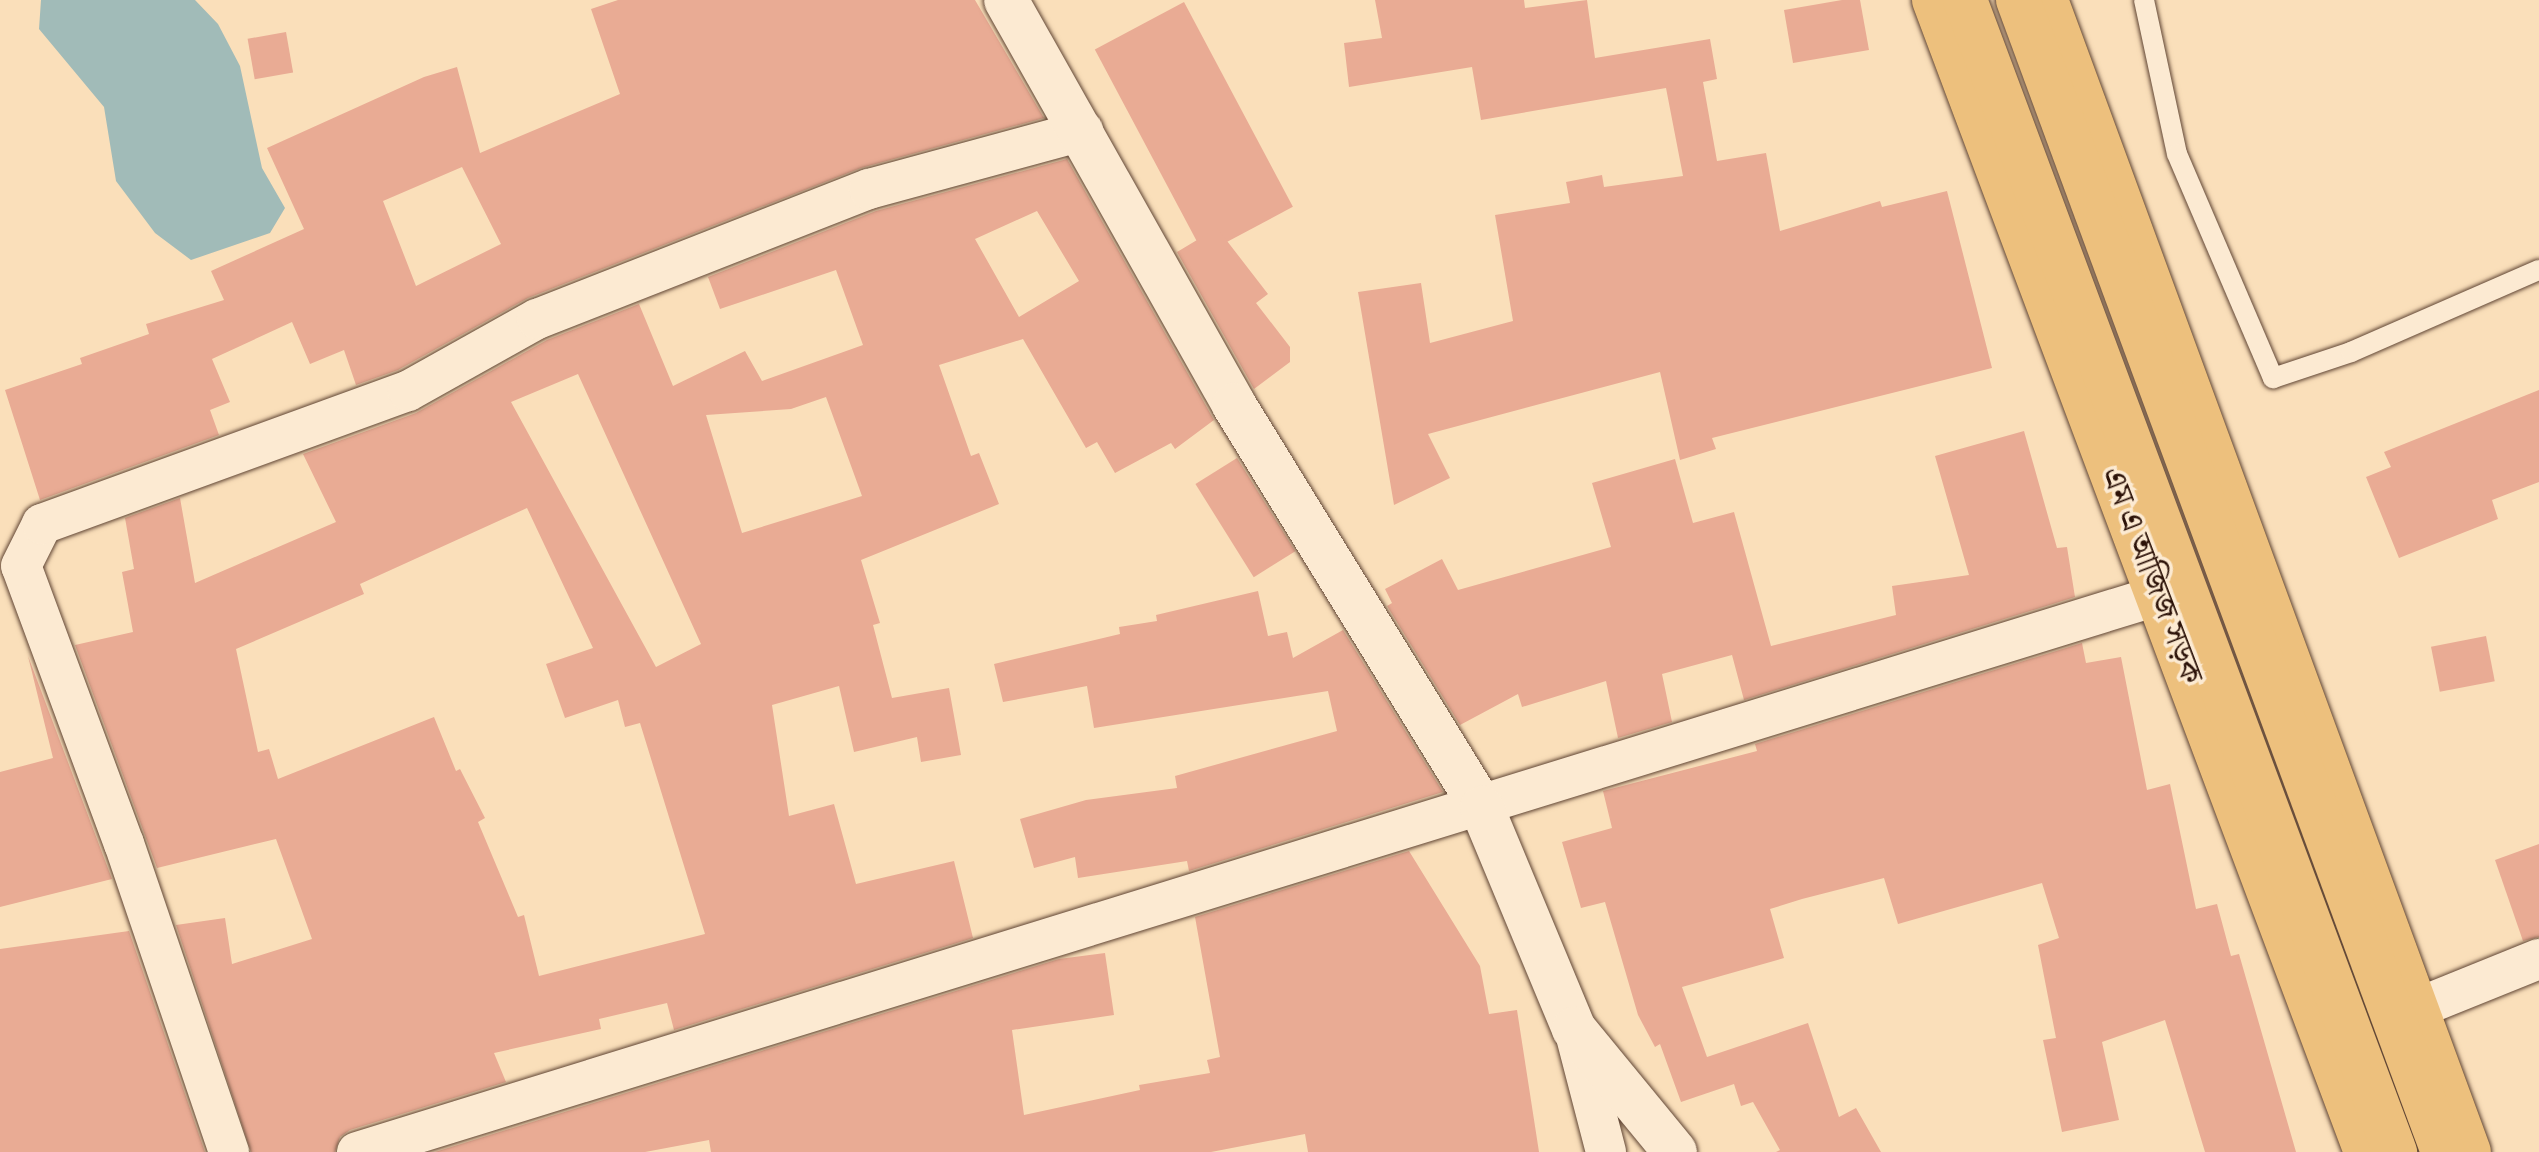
<!DOCTYPE html>
<meta charset="utf-8">
<style>
body{margin:0}
#map{position:relative;width:2539px;height:1152px;overflow:hidden;background:#fadfba;font-family:"Sorts Mill Goudy","Noto Serif Bengali",serif}
div>[style]{position:absolute}
.water>*{inset:0;background:#a1bbb8}
.building>*{inset:0;background:#e9ab94;transform-origin:0 0}
.roads{filter:drop-shadow(0 0 2px #604534) drop-shadow(0 0 2px #604534)}
.lane>*{height:20px;margin:-10px;padding:0 10px;transform-origin:10px;border-radius:10px;background:#fcead2}
.street>*{height:40px;margin:-20px;padding:0 20px;transform-origin:20px;border-radius:20px;background:#fcead2}
.secondary>*{height:44px;margin:-22px;padding:0 22px;transform-origin:22px;border-radius:22px;background:#fcead2}
.primary>*{height:44px;margin:-22px;padding:0 22px;transform-origin:22px;border-radius:22px;background:#edc07d}
.highway>*{height:44px;margin:-22px;padding:0 22px;transform-origin:22px;border-radius:22px;background:#edc07d}
span{translate:-50% -50%;white-space:nowrap;text-align:center;line-height:1.15;-webkit-text-stroke:7px #fcead2;paint-order:stroke}
.street-label{font-size:32px;color:#2c1208}
</style>
<div id="map">
<div class="water">
<i style="clip-path:polygon(41px 0,195px 0,218px 24px,240px 66px,262px 168px,285px 208px,270px 233px,191px 260px,155px 233px,116px 181px,104px 107px,39px 29px)"></i>
</div>
<div class="building">
<i style="clip-path:polygon(evenodd,618px 0,975px 0,1044px 118px,861px 168px,528px 298px,398px 370px,356px 385px,344px 350px,310px 364px,292px 322px,212px 359px,230px 402px,210px 410px,219px 435px,40px 500px,5px 390px,82px 364px,80px 358px,149px 334px,146px 324px,224px 300px,211px 271px,304px 229px,267px 148px,424px 77px,457px 67px,480px 153px,620px 94px,591px 9px,618px 0,462px 167px,501px 244px,416px 286px,383px 201px,462px 167px)"></i>
<i style="clip-path:polygon(1375px 0,1524px 0,1525px 8px,1587px 0,1595px 58px,1710px 39px,1717px 79px,1703px 82px,1717px 161px,1766px 153px,1780px 231px,1880px 201px,1882px 207px,1947px 191px,1992px 368px,1712px 438px,1716px 449px,1680px 460px,1660px 372px,1428px 434px,1450px 478px,1394px 505px,1358px 292px,1421px 283px,1430px 343px,1513px 321px,1495px 215px,1570px 203px,1566px 182px,1602px 175px,1604px 187px,1683px 176px,1666px 88px,1481px 120px,1472px 67px,1349px 87px,1344px 43px,1382px 38px)"></i>
<i style="clip-path:polygon(1842px 0,1860px 0,1869px 50px,1793px 63px,1784px 10px)"></i>
<i style="left:1184px;top:2px;width:232px;height:101px;rotate:62deg"></i>
<i style="left:286px;top:32px;width:41px;height:39px;rotate:80deg"></i>
<i style="clip-path:polygon(evenodd,1067px 159px,1214px 420px,1175px 449px,1171px 443px,1115px 473px,1097px 442px,1086px 448px,1023px 339px,939px 365px,971px 456px,979px 453px,999px 504px,861px 560px,880px 623px,873px 625px,892px 698px,949px 688px,961px 755px,921px 762px,917px 737px,854px 752px,839px 686px,772px 705px,789px 816px,834px 804px,856px 884px,954px 861px,973px 938px,674px 1030px,667px 1003px,599px 1019px,601px 1029px,494px 1053px,506px 1082px,350px 1130px,340px 1137px,335px 1152px,251px 1152px,176px 925px,225px 918px,232px 964px,312px 939px,276px 839px,157px 868px,75px 645px,133px 632px,122px 572px,134px 569px,125px 518px,180px 498px,195px 583px,336px 522px,303px 454px,416px 413px,547px 340px,639px 304px,673px 386px,745px 351px,762px 381px,863px 345px,836px 270px,720px 309px,708px 277px,876px 211px,1067px 159px,1037px 211px,1079px 281px,1019px 317px,975px 239px,1037px 211px,1067px 159px,578px 374px,701px 644px,656px 667px,511px 402px,578px 374px,1067px 159px,826px 397px,862px 496px,742px 533px,706px 415px,791px 409px,826px 397px,1067px 159px,527px 508px,593px 648px,546px 664px,565px 718px,618px 700px,625px 727px,640px 723px,705px 934px,539px 976px,524px 915px,518px 917px,478px 822px,485px 818px,460px 769px,456px 771px,434px 717px,278px 779px,269px 749px,258px 752px,236px 649px,364px 594px,360px 584px,527px 508px)"></i>
<i style="clip-path:polygon(1217px 228px,1268px 294px,1256px 303px,1290px 347px,1290px 362px,1254px 389px,1177px 252px)"></i>
<i style="clip-path:polygon(2539px 390px,2539px 482px,2492px 500px,2498px 519px,2399px 558px,2366px 477px,2391px 467px,2384px 452px)"></i>
<i style="clip-path:polygon(2024px 431px,2057px 548px,2067px 547px,2075px 597px,1744px 700px,1732px 655px,1662px 674px,1672px 722px,1618px 738px,1606px 681px,1522px 707px,1518px 694px,1460px 725px,1387px 606px,1392px 603px,1385px 589px,1442px 559px,1458px 590px,1611px 547px,1592px 483px,1675px 459px,1693px 523px,1734px 512px,1771px 646px,1896px 615px,1892px 586px,1969px 575px,1935px 456px)"></i>
<i style="left:1237px;top:458px;width:110px;height:49px;rotate:58deg"></i>
<i style="clip-path:polygon(1258px 591px,1268px 636px,1287px 632px,1293px 658px,1343px 630px,1443px 792px,1189px 871px,1187px 861px,1078px 878px,1075px 857px,1034px 868px,1020px 819px,1086px 800px,1177px 788px,1175px 776px,1337px 731px,1328px 691px,1094px 728px,1087px 686px,1003px 702px,994px 664px,1120px 634px,1119px 627px,1157px 621px,1156px 615px)"></i>
<i style="left:2486px;top:636px;width:46px;height:56px;rotate:79deg"></i>
<i style="clip-path:polygon(2082px 643px,2086px 663px,2121px 657px,2147px 790px,2170px 784px,2196px 909px,2217px 904px,2231px 956px,2239px 954px,2296px 1152px,2205px 1152px,2165px 1020px,2102px 1042px,2119px 1120px,2062px 1132px,2043px 1040px,2056px 1038px,2038px 945px,2059px 938px,2042px 883px,1898px 924px,1884px 878px,1802px 899px,1770px 909px,1784px 958px,1682px 987px,1707px 1057px,1808px 1023px,1839px 1117px,1856px 1108px,1881px 1152px,1776px 1152px,1780px 1150px,1753px 1102px,1741px 1106px,1734px 1084px,1681px 1102px,1660px 1044px,1655px 1047px,1638px 1015px,1605px 902px,1581px 908px,1562px 842px,1612px 828px,1603px 791px,1757px 751px,1755px 744px)"></i>
<i style="clip-path:polygon(28px 656px,112px 879px,0 907px,0 772px,53px 758px)"></i>
<i style="clip-path:polygon(2539px 844px,2539px 937px,2523px 941px,2495px 860px)"></i>
<i style="clip-path:polygon(1409px 851px,1480px 966px,1489px 1014px,1517px 1010px,1539px 1152px,1308px 1152px,1305px 1134px,1211px 1152px,711px 1152px,709px 1140px,645px 1152px,435px 1152px,1059px 959px,1105px 953px,1114px 1015px,1012px 1030px,1024px 1115px,1140px 1090px,1139px 1085px,1210px 1073px,1207px 1060px,1220px 1057px,1195px 917px)"></i>
<i style="clip-path:polygon(129px 931px,205px 1152px,0 1152px,0 949px)"></i>
</div>
<div class="roads">
<div class="lane">
<i style="left:2144px;top:0;width:157px;rotate:77.9deg"></i>
<i style="left:2177px;top:154px;width:244px;rotate:66.8deg"></i>
<i style="left:2273px;top:378px;width:82px;rotate:-18.4deg"></i>
<i style="left:2351px;top:352px;width:205px;rotate:-23.6deg"></i>
</div>
<div class="street">
<i style="left:2415px;top:1009px;width:134px;rotate:-22deg"></i>
<i style="left:1574px;top:1029px;width:127px;rotate:75.4deg"></i>
<i style="left:229px;top:1152px;width:325px;rotate:-108.8deg"></i>
<i style="left:124px;top:844px;width:296px;rotate:-110.3deg"></i>
<i style="left:21px;top:566px;width:47px;rotate:-63.4deg"></i>
<i style="left:42px;top:524px;width:389px;rotate:-20deg"></i>
<i style="left:408px;top:391px;width:148px;rotate:-29.2deg"></i>
<i style="left:537px;top:319px;width:357px;rotate:-21.4deg"></i>
<i style="left:869px;top:189px;width:222px;rotate:-15.2deg"></i>
<i style="left:357px;top:1152px;width:1884px;rotate:-17.17deg"></i>
</div>
<div class="secondary">
<i style="left:1006px;top:0;width:465px;rotate:60.6deg"></i>
<i style="left:1234px;top:405px;width:473px;rotate:58.4deg"></i>
<i style="left:1482px;top:808px;width:239px;rotate:67.4deg"></i>
<i style="left:1574px;top:1029px;width:159px;rotate:50.6deg"></i>
</div>
<div class="primary">
<i style="left:1934px;top:0;width:1230px;rotate:69.44deg"></i>
<i style="left:2046px;top:0;width:1227px;rotate:69.84deg"></i>
</div>
<div class="highway">
<i style="left:1965px;top:0;width:1230px;rotate:69.53deg"></i>
<i style="left:2018px;top:0;width:1228px;rotate:69.75deg"></i>
</div>
</div>
<div class="street-label">
<span style="left:2150px;top:576px;rotate:69deg">এম এ আজিজ সড়ক</span>
</div>
</div>
